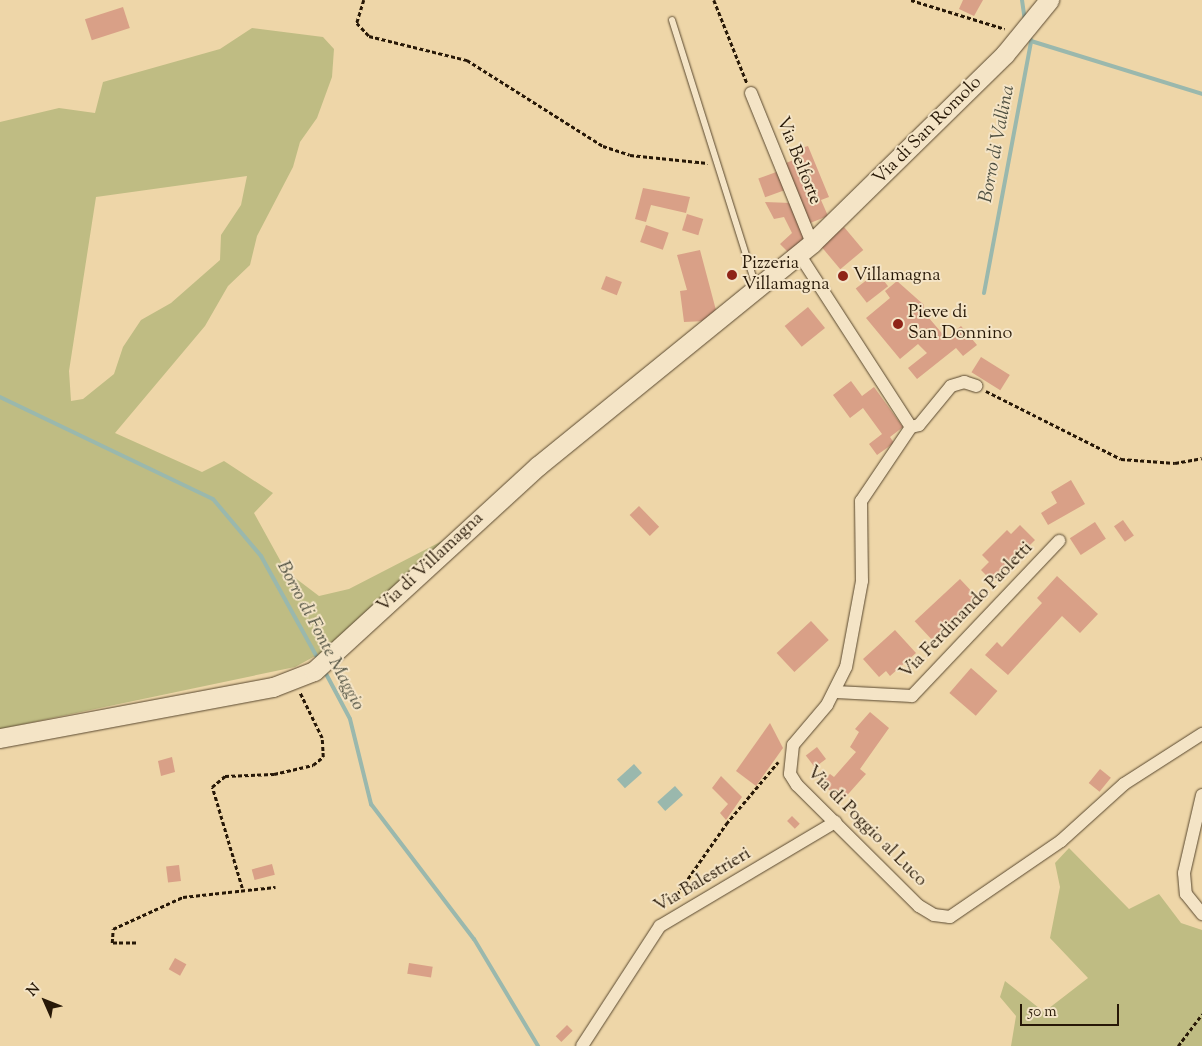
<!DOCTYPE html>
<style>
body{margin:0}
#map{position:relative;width:1202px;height:1046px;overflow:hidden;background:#eed6a8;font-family:"Sorts Mill Goudy",serif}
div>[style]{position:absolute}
.green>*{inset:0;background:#bfbc83}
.water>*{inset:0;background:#9ab8ad;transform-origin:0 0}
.stream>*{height:4px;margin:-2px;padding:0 2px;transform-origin:2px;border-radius:2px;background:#9ab8ad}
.building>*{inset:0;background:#d9a087;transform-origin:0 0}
.path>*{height:2.5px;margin-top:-1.25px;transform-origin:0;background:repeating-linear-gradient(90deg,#271807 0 4px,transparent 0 6.5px)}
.roads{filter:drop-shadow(0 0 1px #59482f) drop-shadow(0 0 1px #59482f)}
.lane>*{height:6px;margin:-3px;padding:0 3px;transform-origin:3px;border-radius:3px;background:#f4e4c6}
.street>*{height:12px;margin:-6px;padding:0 6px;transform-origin:6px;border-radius:6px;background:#f4e4c6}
.secondary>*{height:19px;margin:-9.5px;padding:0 9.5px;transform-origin:9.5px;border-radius:9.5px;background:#f4e4c6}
.dots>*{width:14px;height:14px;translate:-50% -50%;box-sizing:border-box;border:2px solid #f4e4c6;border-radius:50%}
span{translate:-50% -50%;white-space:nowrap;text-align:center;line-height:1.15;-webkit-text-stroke:4px #f4e4c6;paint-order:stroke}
.street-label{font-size:18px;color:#271807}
.poi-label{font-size:18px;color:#271807}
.left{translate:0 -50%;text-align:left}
.water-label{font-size:19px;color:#4f5041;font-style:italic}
.north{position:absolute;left:20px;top:976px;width:50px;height:50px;-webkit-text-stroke:4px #f4e4c6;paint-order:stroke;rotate:314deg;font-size:14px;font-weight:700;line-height:20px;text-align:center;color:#271807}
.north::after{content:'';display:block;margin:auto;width:18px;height:22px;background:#271807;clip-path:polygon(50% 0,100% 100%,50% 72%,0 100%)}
.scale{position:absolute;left:1020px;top:1004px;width:99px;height:22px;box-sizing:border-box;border:2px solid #271807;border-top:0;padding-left:6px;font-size:15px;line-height:18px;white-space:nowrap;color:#271807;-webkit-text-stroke:4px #f4e4c6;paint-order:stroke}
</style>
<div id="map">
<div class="green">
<i style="clip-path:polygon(evenodd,252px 28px,323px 37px,334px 49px,332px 77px,317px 118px,300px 142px,293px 167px,257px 236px,250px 265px,228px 286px,205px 326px,115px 433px,202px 472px,224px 461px,273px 493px,254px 513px,286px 571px,319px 596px,349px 589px,444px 540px,328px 649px,295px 667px,0 729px,0 122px,59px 108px,95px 113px,103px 82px,220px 49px,252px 28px,247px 176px,241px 205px,221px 235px,220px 260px,171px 303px,141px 320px,123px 347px,114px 374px,83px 399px,71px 401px,69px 371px,96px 197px,247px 176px)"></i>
<i style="clip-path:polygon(1069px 848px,1129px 909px,1159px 894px,1181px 923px,1202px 930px,1202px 1046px,1011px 1046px,1016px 1016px,1000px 997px,1005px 981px,1044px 1012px,1088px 978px,1050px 938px,1060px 887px,1055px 863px)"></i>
</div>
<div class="water">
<i style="left:634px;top:764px;width:12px;height:23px;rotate:48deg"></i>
<i style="left:675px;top:786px;width:12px;height:24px;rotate:48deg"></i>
</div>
<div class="stream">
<i style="left:1022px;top:0;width:21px;rotate:82deg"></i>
<i style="left:1031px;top:41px;width:179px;rotate:17.2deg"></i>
<i style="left:984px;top:293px;width:256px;rotate:-79.4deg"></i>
<i style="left:1031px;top:41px;width:8px;rotate:-104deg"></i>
<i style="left:0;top:397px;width:236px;rotate:25.6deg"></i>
<i style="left:213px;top:499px;width:75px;rotate:49.9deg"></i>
<i style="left:261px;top:556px;width:118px;rotate:61deg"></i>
<i style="left:324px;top:670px;width:55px;rotate:62deg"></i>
<i style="left:350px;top:719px;width:88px;rotate:76.1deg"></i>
<i style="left:371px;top:804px;width:170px;rotate:52.7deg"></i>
<i style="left:474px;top:939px;width:125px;rotate:59.1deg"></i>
</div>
<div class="building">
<i style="clip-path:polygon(963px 0,983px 0,974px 16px,959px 9px)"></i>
<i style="left:123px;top:7px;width:22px;height:40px;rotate:72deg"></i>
<i style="clip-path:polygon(808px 146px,829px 197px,821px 200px,828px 216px,810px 223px,786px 163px,801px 157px,798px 149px)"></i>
<i style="left:779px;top:171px;width:20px;height:22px;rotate:70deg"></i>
<i style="clip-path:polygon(643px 188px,690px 197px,686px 213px,651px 205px,646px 222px,635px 219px)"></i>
<i style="clip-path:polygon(765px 202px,791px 203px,806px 239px,789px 253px,780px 244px,792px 233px,784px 217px,774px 219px)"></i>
<i style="left:687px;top:214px;width:17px;height:17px;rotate:17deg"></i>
<i style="left:646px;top:225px;width:24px;height:18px;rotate:19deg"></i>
<i style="left:844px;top:227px;width:30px;height:30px;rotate:50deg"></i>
<i style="clip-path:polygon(700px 250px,717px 314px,706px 321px,684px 322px,680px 291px,687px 290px,677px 255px)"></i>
<i style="left:877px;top:272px;width:18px;height:27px;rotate:52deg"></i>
<i style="left:606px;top:276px;width:17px;height:14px;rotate:21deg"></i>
<i style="clip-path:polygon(897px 281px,924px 305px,923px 311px,946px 338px,961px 326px,977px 345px,963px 356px,956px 348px,917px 379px,908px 368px,927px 353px,918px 344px,900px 359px,866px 318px,890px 298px,885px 291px)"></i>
<i style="left:808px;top:307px;width:27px;height:30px;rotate:51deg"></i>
<i style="left:981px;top:357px;width:34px;height:18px;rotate:32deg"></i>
<i style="clip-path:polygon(851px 381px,862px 396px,874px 387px,903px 427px,890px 437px,894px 443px,877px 455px,869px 444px,882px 434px,863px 408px,850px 418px,833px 395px)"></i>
<i style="clip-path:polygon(1071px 480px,1085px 504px,1048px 525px,1041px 513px,1057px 503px,1051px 492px)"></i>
<i style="left:639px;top:506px;width:29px;height:13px;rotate:46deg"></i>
<i style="left:1123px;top:520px;width:19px;height:11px;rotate:55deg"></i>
<i style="left:1095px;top:522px;width:20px;height:30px;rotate:57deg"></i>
<i style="clip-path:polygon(1020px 525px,1035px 540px,993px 582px,981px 570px,989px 562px,982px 555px,1007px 530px,1011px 534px)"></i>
<i style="clip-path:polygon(1057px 576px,1098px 614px,1080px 633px,1062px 616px,1008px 675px,985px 655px,997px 642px,1002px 647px,1042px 603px,1037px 598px)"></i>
<i style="left:960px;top:579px;width:25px;height:62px;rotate:47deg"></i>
<i style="left:811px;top:621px;width:26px;height:47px;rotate:47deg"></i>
<i style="clip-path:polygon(895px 630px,916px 653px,890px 676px,886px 671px,879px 677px,863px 659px)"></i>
<i style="left:971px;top:668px;width:35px;height:33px;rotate:41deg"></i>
<i style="clip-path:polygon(870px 712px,889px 728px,860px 769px,866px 774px,842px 801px,821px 783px,830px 774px,834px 777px,856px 752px,850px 747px,859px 732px,855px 729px)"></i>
<i style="clip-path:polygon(770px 723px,783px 748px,756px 786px,736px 771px)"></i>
<i style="left:817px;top:747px;width:15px;height:14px;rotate:53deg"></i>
<i style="clip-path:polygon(172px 757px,175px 772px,161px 776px,158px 761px)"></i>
<i style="left:1100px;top:769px;width:14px;height:18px;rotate:39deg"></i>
<i style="clip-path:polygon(721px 776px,742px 797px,726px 820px,720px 813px,728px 804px,712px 788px)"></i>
<i style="left:792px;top:816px;width:11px;height:7px;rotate:45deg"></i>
<i style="left:272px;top:864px;width:11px;height:21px;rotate:75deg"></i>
<i style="left:179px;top:865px;width:16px;height:13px;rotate:83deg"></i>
<i style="left:175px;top:958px;width:13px;height:13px;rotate:29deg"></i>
<i style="left:409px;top:963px;width:24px;height:11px;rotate:9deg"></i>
<i style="left:567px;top:1025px;width:8px;height:16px;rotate:45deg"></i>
</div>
<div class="path">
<i style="left:364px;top:0;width:24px;rotate:107deg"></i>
<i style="left:357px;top:23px;width:18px;rotate:47deg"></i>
<i style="left:369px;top:36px;width:101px;rotate:13.8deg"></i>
<i style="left:467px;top:60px;width:161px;rotate:32.3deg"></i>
<i style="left:603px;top:146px;width:28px;rotate:18deg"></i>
<i style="left:630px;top:155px;width:78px;rotate:5.9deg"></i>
<i style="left:714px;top:0;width:89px;rotate:68.3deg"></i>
<i style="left:911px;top:0;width:98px;rotate:17.1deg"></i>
<i style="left:986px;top:391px;width:151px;rotate:26.7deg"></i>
<i style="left:1121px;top:459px;width:54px;rotate:4.2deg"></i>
<i style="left:1175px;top:463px;width:27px;rotate:-10deg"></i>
<i style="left:242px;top:888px;width:105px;rotate:-106.5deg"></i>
<i style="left:212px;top:787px;width:17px;rotate:-40deg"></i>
<i style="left:225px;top:776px;width:49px;rotate:-2.3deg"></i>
<i style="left:274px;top:774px;width:40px;rotate:-13deg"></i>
<i style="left:313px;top:765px;width:13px;rotate:-39deg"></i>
<i style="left:323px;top:757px;width:19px;rotate:-93deg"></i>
<i style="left:322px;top:738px;width:50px;rotate:-116.1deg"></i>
<i style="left:673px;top:900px;width:93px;rotate:-55.1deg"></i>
<i style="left:726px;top:824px;width:81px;rotate:-50deg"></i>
<i style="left:136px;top:943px;width:24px;rotate:180deg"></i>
<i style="left:112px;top:943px;width:14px;rotate:-86deg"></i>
<i style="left:113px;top:929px;width:77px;rotate:-24.6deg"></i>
<i style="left:183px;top:897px;width:93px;rotate:-6.2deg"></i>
<i style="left:1178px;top:1046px;width:40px;rotate:-53deg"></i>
</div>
<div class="roads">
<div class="lane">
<i style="left:672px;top:20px;width:279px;rotate:72.5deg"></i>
</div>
<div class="street">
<i style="left:751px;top:93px;width:162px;rotate:67.9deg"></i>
<i style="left:799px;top:254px;width:206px;rotate:57.1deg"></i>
<i style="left:911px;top:427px;width:89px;rotate:124deg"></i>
<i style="left:861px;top:501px;width:80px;rotate:89.3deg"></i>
<i style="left:862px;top:581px;width:87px;rotate:100.5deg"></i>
<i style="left:846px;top:667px;width:42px;rotate:116.6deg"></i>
<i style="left:827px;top:705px;width:52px;rotate:130.4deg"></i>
<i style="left:793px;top:745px;width:29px;rotate:96deg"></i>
<i style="left:790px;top:774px;width:13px;rotate:58deg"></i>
<i style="left:797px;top:785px;width:172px;rotate:44.8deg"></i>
<i style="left:919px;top:906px;width:17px;rotate:31deg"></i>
<i style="left:934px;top:915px;width:16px;rotate:7deg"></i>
<i style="left:950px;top:917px;width:135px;rotate:-34.4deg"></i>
<i style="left:1061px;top:841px;width:85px;rotate:-42.1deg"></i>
<i style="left:1124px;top:784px;width:93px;rotate:-32.7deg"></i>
<i style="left:911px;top:427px;width:8px;rotate:-14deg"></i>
<i style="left:919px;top:425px;width:50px;rotate:-50.6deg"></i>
<i style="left:951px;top:386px;width:14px;rotate:-17deg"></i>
<i style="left:964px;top:382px;width:13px;rotate:18deg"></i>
<i style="left:836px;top:692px;width:76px;rotate:3deg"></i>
<i style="left:912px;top:696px;width:214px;rotate:-46.5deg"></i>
<i style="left:1202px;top:795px;width:80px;rotate:103deg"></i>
<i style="left:1184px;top:873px;width:21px;rotate:85deg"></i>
<i style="left:1186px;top:894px;width:26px;rotate:51deg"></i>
<i style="left:582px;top:1046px;width:143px;rotate:-57deg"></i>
<i style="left:660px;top:926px;width:204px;rotate:-30.7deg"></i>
</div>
<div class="secondary">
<i style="left:0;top:738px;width:278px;rotate:-10.6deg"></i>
<i style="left:273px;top:687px;width:44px;rotate:-21.3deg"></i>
<i style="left:314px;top:671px;width:304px;rotate:-42.5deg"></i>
<i style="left:538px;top:466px;width:353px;rotate:-39.1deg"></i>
<i style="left:812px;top:243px;width:270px;rotate:-44.4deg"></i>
<i style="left:1005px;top:54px;width:70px;rotate:-50.8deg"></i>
</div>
</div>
<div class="dots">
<i style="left:732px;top:275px;background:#8f2418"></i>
<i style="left:843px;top:276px;background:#8f2418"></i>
<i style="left:898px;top:324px;background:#8f2418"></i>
</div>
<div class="street-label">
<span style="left:928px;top:131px;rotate:-45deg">Via di San Romolo</span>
<span style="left:798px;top:161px;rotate:68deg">Via Belforte</span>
<span style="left:431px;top:563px;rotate:-43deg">Via di Villamagna</span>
<span style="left:967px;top:611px;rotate:-46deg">Via Ferdinando Paoletti</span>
<span style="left:866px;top:827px;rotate:45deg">Via di Poggio al Luco</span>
<span style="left:703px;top:881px;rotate:-31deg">Via Balestrieri</span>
</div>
<div class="poi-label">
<span class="left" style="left:742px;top:275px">Pizzeria<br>Villamagna</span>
<span class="left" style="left:853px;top:276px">Villamagna</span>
<span class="left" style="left:908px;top:324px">Pieve di<br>San Donnino</span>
</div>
<div class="water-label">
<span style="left:998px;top:144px;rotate:-79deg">Borro di Vallina</span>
<span style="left:320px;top:636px;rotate:62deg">Borro di Fonte Maggio</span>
</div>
<div class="north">N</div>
<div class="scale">50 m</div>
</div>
